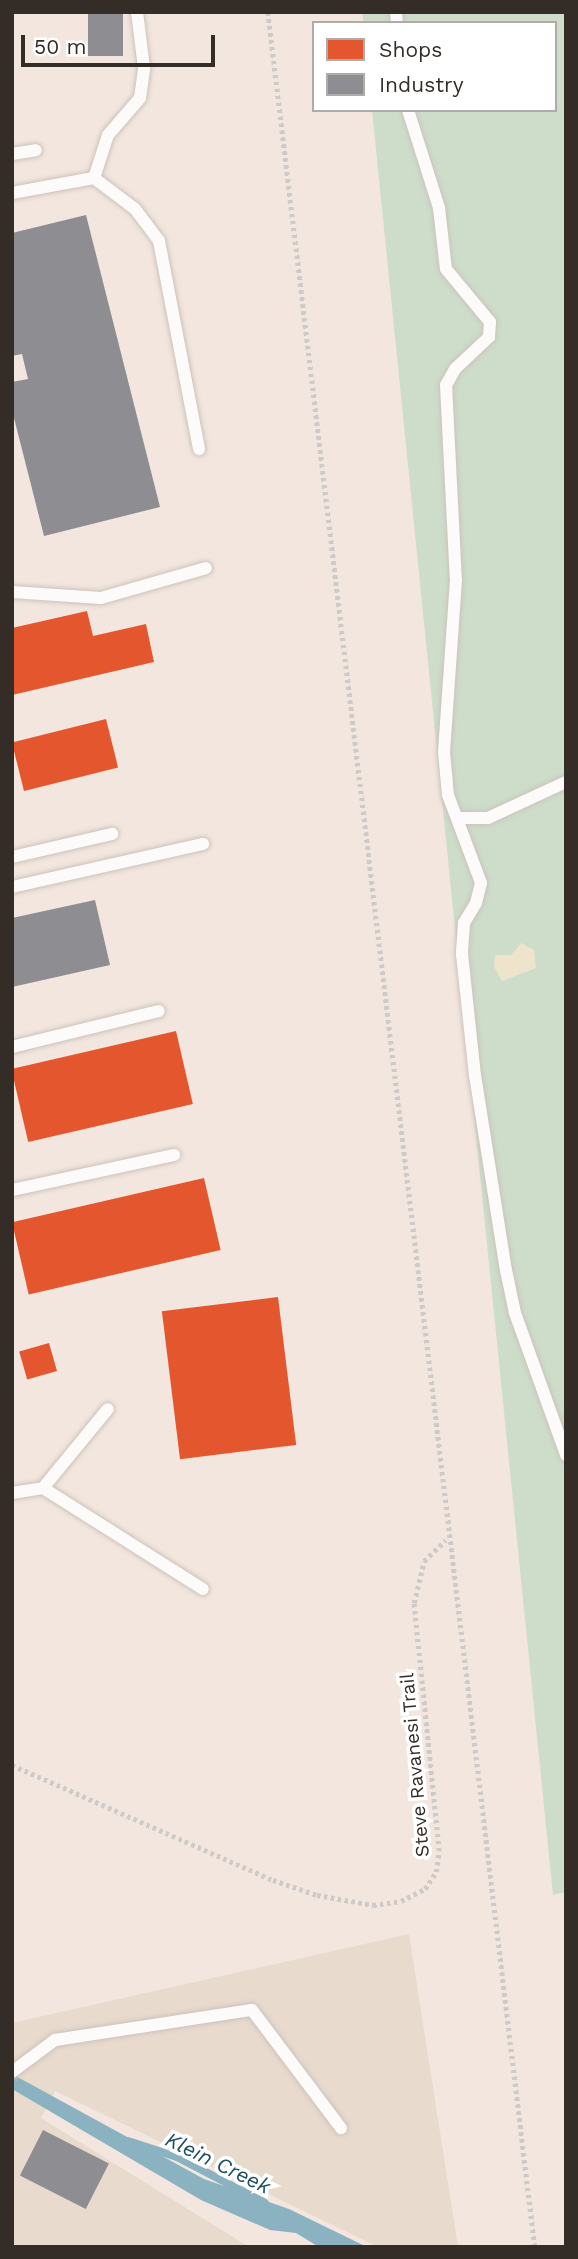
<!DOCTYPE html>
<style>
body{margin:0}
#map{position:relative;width:578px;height:2259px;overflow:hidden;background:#f2e6de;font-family:"Work Sans",sans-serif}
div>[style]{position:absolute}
.industrial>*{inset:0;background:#e8dacd}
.green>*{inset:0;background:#cdddca}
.sand>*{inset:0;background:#eee3cb}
.water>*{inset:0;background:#8bb2c1}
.shops>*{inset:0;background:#e4572e;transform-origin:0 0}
.industry>*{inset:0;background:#8d8d92;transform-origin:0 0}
.stream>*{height:8px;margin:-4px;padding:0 4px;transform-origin:4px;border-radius:4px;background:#8bb2c1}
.path>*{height:4.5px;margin-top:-2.25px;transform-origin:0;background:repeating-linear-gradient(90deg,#cecac7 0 3.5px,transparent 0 7px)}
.roads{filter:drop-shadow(0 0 2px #ccc3bc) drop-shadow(0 0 2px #ccc3bc)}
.lane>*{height:12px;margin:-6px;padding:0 6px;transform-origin:6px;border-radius:6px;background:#fdfbfa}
span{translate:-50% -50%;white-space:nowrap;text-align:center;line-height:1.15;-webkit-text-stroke:7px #fff;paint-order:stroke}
.street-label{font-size:19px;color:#342c26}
.water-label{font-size:21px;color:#1e5064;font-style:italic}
.frame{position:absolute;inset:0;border:14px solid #342c26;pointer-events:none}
.legend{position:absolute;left:312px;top:21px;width:245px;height:91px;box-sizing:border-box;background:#fff;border:2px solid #aeaba8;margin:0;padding:9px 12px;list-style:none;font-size:21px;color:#342c26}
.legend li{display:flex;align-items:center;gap:14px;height:35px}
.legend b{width:35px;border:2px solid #aeaba8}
.scale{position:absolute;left:21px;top:35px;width:194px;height:32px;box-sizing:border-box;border:4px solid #342c26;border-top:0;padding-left:9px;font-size:21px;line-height:24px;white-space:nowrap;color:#342c26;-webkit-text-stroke:5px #fff;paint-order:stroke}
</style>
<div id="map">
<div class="industrial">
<i style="clip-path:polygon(409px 1934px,458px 2247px,378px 2247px,55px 2091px,41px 2118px,249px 2247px,12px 2247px,12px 2023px)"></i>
</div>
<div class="green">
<i style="clip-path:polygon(362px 12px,566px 12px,566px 1892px,553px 1895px,372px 110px,555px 110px,555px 23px,364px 23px)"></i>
</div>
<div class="sand">
<i style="clip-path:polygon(521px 943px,534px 950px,536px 968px,502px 981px,494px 967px,495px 955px,511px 955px)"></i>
</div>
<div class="water">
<i style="clip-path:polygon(12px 2074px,204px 2179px,289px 2209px,367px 2247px,319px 2247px,296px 2233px,270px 2230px,201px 2200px,12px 2089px)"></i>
</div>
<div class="shops">
<i style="clip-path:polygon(87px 611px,93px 636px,146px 624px,154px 662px,12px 695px,12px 628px)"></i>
<i style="left:106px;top:719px;width:50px;height:97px;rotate:76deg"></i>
<i style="left:176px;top:1031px;width:75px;height:169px;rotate:77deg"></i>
<i style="left:204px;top:1178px;width:74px;height:197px;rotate:77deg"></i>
<i style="left:278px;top:1297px;width:149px;height:117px;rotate:83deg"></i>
<i style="left:49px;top:1343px;width:29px;height:31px;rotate:74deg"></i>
</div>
<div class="industry">
<i style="left:88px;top:12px;width:35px;height:44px"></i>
<i style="clip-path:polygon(86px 215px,160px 507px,44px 536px,12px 410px,12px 382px,28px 379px,22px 354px,12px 356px,12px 233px)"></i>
<i style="clip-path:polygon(95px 900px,110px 965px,12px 987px,12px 918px)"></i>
<i style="left:43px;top:2130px;width:74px;height:51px;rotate:27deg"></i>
</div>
<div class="stream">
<i style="left:128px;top:2141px;width:52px;rotate:18.1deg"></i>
<i style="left:177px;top:2157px;width:99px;rotate:27.6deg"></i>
</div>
<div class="path">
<i style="left:268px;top:12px;width:2251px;rotate:83.19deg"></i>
<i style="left:12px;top:1765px;width:285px;rotate:23.8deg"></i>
<i style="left:273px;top:1880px;width:46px;rotate:18.8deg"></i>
<i style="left:317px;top:1895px;width:57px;rotate:10.1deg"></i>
<i style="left:373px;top:1905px;width:28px;rotate:-8deg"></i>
<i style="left:401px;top:1901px;width:27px;rotate:-27deg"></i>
<i style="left:425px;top:1889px;width:20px;rotate:-57deg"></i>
<i style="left:436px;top:1872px;width:21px;rotate:-82deg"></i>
<i style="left:439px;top:1851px;width:249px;rotate:-95.8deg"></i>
<i style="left:414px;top:1603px;width:43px;rotate:-76.6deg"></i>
<i style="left:424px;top:1561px;width:30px;rotate:-44deg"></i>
</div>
<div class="roads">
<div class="lane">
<i style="left:396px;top:12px;width:11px;rotate:85deg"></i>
<i style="left:408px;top:110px;width:103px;rotate:72.4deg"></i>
<i style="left:439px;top:208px;width:61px;rotate:83.5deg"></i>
<i style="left:446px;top:269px;width:69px;rotate:50.3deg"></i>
<i style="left:490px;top:322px;width:15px;rotate:94deg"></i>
<i style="left:489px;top:337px;width:47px;rotate:136.7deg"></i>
<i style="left:455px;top:369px;width:18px;rotate:119deg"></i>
<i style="left:446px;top:385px;width:195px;rotate:87.1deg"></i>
<i style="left:456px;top:580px;width:172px;rotate:94deg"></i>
<i style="left:444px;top:752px;width:43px;rotate:84.7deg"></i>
<i style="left:448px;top:795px;width:94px;rotate:69.4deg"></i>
<i style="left:481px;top:883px;width:21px;rotate:104deg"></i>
<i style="left:476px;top:903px;width:23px;rotate:121deg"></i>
<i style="left:464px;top:923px;width:31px;rotate:94deg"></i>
<i style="left:462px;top:954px;width:122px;rotate:83.9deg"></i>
<i style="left:475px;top:1075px;width:197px;rotate:81deg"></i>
<i style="left:506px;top:1270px;width:44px;rotate:78.2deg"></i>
<i style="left:515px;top:1313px;width:151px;rotate:70.2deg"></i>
<i style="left:12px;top:154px;width:24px;rotate:-9deg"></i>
<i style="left:94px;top:178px;width:45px;rotate:-72deg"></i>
<i style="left:108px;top:135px;width:49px;rotate:-49.1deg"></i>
<i style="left:140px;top:98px;width:30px;rotate:-82deg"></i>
<i style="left:144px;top:68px;width:56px;rotate:-97.1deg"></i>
<i style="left:12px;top:193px;width:83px;rotate:-10.4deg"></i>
<i style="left:94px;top:178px;width:51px;rotate:37.1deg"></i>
<i style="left:135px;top:209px;width:40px;rotate:53deg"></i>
<i style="left:159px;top:241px;width:212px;rotate:79.1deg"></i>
<i style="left:12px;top:592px;width:89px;rotate:3.9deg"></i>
<i style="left:101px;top:598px;width:109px;rotate:-15.9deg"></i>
<i style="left:457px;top:818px;width:31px"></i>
<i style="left:488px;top:818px;width:86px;rotate:-24.8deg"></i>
<i style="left:12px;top:857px;width:103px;rotate:-13deg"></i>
<i style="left:12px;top:887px;width:196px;rotate:-12.7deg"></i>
<i style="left:12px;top:1047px;width:151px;rotate:-13.8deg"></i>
<i style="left:12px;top:1190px;width:166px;rotate:-12.2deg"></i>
<i style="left:43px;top:1488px;width:102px;rotate:-50.6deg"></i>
<i style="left:12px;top:1493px;width:31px;rotate:-9deg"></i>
<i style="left:43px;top:1488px;width:189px;rotate:32.3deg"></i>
<i style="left:12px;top:2072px;width:54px;rotate:-36.7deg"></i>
<i style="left:55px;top:2040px;width:199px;rotate:-8.7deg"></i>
<i style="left:252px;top:2010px;width:148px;rotate:53deg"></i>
</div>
</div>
<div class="street-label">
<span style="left:415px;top:1765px;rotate:-95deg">Steve Ravanesi Trail</span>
</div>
<div class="water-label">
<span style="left:218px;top:2163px;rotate:26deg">Klein Creek</span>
</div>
<div class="frame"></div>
<ul class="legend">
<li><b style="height:19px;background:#e4572e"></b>Shops</li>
<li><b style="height:19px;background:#8d8d92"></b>Industry</li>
</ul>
<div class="scale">50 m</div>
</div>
